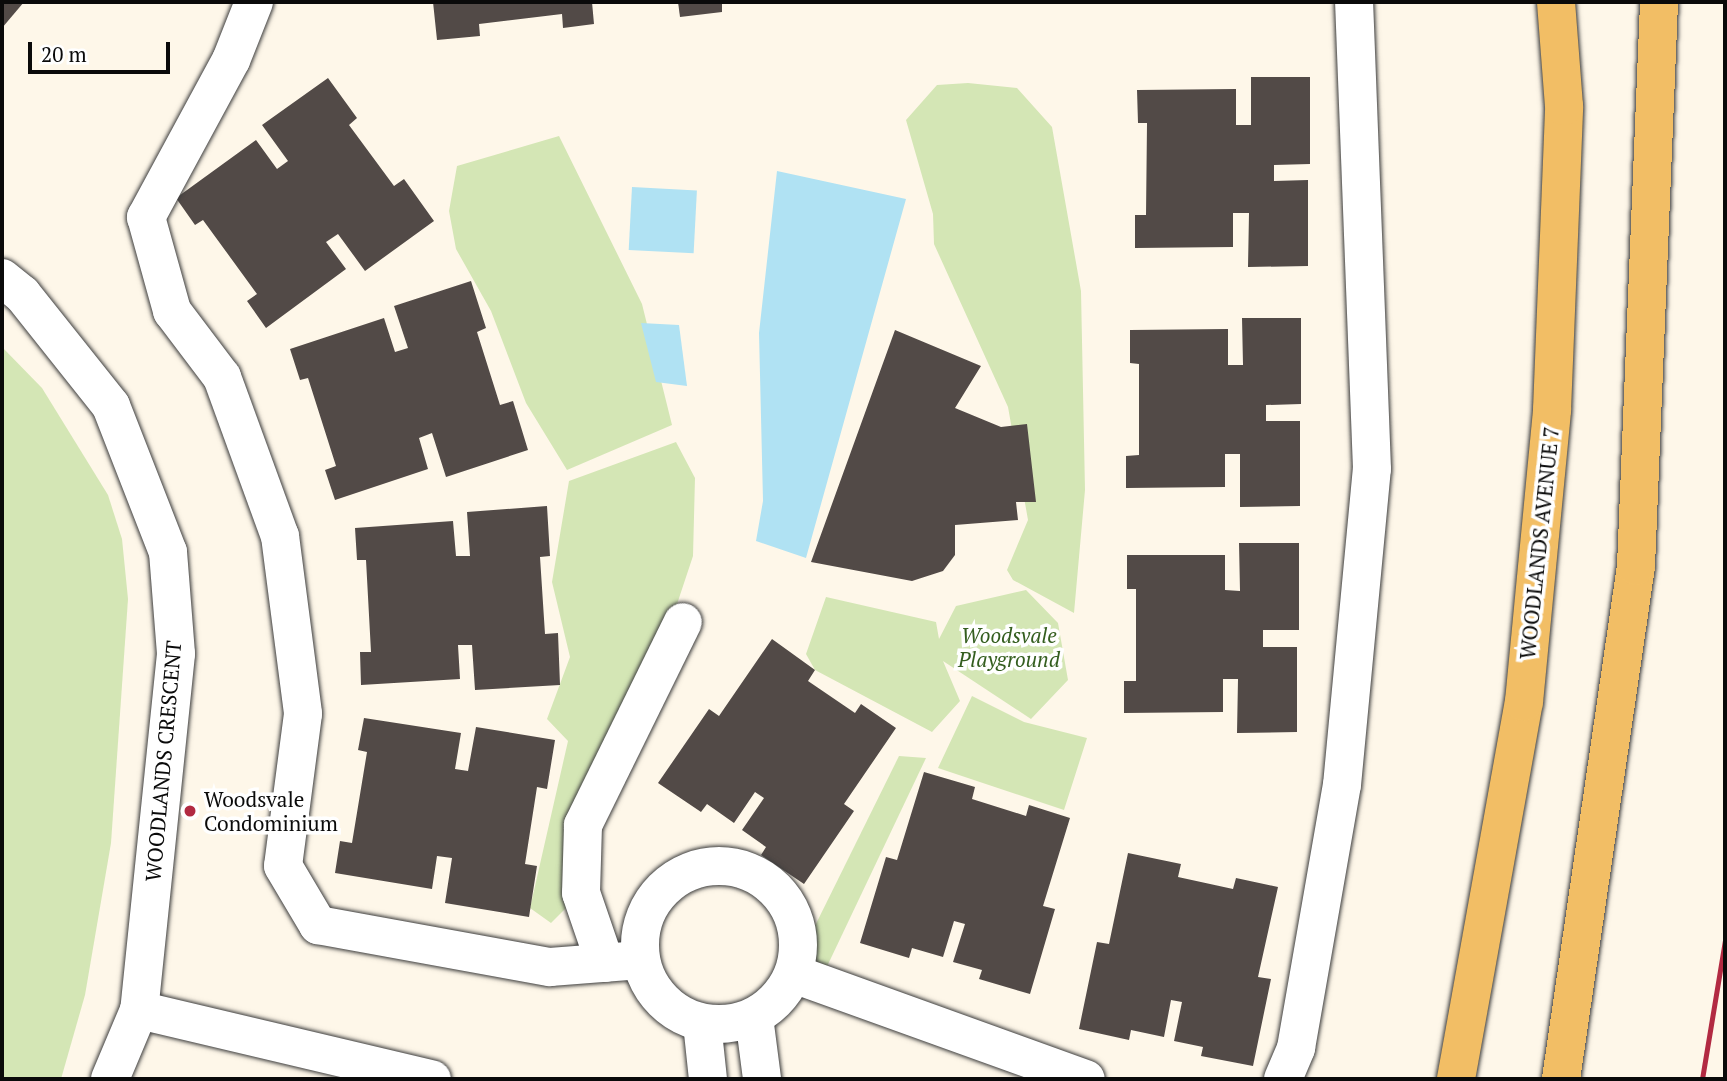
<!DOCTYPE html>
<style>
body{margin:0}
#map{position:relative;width:1727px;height:1081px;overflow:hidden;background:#fef7e9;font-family:"PT Serif",serif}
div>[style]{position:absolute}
.green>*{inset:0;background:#d4e6b5}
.water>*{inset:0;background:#b0e2f3;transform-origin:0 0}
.building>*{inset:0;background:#524a47}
.roads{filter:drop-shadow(0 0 2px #3d3d3d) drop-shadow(0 0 2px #3d3d3d)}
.minor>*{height:38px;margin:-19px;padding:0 19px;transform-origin:19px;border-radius:19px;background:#fff}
.minor>.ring{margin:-19px;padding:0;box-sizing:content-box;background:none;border:38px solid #fff;border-radius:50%}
.major>*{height:38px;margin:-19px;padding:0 19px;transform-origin:19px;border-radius:19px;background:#f2be65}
.rail>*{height:5px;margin:-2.5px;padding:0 2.5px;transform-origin:2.5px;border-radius:2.5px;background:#b22a42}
.dots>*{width:19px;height:19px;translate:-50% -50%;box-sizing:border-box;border:4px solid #fff;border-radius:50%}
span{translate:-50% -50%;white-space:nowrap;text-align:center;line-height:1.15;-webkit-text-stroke:7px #fff;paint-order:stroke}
.street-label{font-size:21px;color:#0a0a0a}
.park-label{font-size:21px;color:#345e1f;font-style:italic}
.poi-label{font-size:21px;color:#0a0a0a}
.left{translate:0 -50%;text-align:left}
.frame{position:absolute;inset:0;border:4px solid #0a0a0a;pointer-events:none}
.scale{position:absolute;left:28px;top:42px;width:142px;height:32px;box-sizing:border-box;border:4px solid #0a0a0a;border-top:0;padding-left:9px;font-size:21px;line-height:24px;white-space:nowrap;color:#0a0a0a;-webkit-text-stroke:5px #fff;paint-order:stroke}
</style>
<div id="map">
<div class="green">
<i style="clip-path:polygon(968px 83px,1017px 88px,1052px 127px,1081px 291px,1085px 490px,1074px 613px,1013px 580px,1007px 570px,1028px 520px,1008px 407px,934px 244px,933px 214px,906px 120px,937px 85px)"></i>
<i style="clip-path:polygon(559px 136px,642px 304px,672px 425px,567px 470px,526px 403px,491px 311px,456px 249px,449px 211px,457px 166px)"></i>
<i style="clip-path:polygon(2px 347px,42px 388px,108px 495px,122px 539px,128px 599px,111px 843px,85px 995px,61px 1079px,2px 1079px)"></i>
<i style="clip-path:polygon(676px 442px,695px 478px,693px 556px,581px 893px,551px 923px,530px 908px,568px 741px,547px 719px,570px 657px,552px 582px,569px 481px)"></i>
<i style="clip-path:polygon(1026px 590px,1058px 623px,1068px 680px,1031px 719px,943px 661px,960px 701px,932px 732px,815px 670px,806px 654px,826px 597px,936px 622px,939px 639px,956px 606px)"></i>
<i style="clip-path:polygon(972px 696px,1024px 722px,1087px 738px,1064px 810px,938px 768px)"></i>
<i style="clip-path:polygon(899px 756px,926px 758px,822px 977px,806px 944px)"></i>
</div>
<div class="water">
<i style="clip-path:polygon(777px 171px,906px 199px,806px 558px,756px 541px,763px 501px,759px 333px)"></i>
<i style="left:632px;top:187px;width:65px;height:63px;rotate:3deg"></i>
<i style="clip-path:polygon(641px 323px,679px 325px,687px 386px,656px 382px)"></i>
</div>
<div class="building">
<i style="clip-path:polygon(2px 2px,24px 2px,2px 28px)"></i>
<i style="clip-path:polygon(433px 2px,592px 2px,594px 24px,563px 28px,562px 14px,479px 24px,480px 36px,437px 40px)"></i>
<i style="clip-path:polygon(678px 2px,722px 2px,722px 12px,680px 17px)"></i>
<i style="clip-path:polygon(1251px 77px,1310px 77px,1310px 164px,1274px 165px,1274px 181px,1308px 180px,1308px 266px,1248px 267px,1249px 213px,1233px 213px,1233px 247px,1135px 248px,1135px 215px,1146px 215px,1147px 123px,1138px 123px,1137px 90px,1236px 89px,1236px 125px,1251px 125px)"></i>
<i style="clip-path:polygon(328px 78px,357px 118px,349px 125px,394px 186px,404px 179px,434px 221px,365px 271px,338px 234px,326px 242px,346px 269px,266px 328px,247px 301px,257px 294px,203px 220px,195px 225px,176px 198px,256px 140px,277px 169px,288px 161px,262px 125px)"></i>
<i style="clip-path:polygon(471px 281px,486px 328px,477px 332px,500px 405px,513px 401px,528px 450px,446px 477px,432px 433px,419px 438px,428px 469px,335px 500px,325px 470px,336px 466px,308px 378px,300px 380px,290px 349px,384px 318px,395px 352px,408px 348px,394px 306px)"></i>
<i style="clip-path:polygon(1242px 318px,1301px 318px,1301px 404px,1266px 405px,1266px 421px,1300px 421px,1300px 506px,1240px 507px,1240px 454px,1225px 454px,1225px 487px,1126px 488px,1126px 456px,1139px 455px,1139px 364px,1130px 363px,1130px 330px,1228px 329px,1228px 365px,1243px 365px)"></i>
<i style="clip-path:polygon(895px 330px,981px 366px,955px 408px,1001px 427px,1027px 424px,1036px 502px,1016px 502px,1018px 520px,955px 525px,955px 555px,943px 571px,912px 581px,811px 562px)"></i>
<i style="clip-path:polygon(547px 506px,550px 556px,540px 557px,545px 634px,558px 633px,560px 685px,475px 690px,472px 645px,458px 645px,460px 679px,361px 685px,360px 652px,371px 652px,366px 560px,357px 560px,355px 528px,453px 521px,456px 556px,470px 556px,467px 512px)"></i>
<i style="clip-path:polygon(1239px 543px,1299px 543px,1299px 630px,1263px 630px,1263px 647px,1297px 647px,1297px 732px,1237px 733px,1238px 679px,1223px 679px,1223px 712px,1124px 713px,1124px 681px,1136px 681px,1136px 589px,1127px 589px,1127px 555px,1225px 555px,1225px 590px,1240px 591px)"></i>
<i style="clip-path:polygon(772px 639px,815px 670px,808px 681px,855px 713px,861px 704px,896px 728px,844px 804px,854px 811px,804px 884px,761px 855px,766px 847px,742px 830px,764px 798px,755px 792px,734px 823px,707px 804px,701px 812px,658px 783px,709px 709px,719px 716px)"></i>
<i style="clip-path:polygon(364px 718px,461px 733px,455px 769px,468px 771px,476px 727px,555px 740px,547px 789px,537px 787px,525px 864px,537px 866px,529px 917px,445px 903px,452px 858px,437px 856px,432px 889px,335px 873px,340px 841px,352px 843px,367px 752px,358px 750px)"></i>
<i style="clip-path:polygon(924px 772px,975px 787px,972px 799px,1026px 816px,1029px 805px,1070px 818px,1043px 906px,1055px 909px,1030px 994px,979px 979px,982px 970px,953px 962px,965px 924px,954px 921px,943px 957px,912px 948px,909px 958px,860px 943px,886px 857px,897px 860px)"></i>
<i style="clip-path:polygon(1128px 853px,1181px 864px,1178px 877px,1233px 889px,1236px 878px,1278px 887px,1258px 977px,1271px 979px,1253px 1066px,1201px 1056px,1203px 1047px,1174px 1041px,1182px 1002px,1171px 1000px,1164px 1037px,1131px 1030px,1129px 1040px,1079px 1029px,1097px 942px,1109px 944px)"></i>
</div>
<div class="roads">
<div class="minor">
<i style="left:254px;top:2px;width:62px;rotate:111.6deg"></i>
<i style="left:231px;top:60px;width:179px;rotate:118.4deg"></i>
<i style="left:146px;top:217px;width:98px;rotate:74.5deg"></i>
<i style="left:172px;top:311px;width:83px;rotate:52.9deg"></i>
<i style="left:222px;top:377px;width:169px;rotate:70deg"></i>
<i style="left:280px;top:536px;width:179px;rotate:82.6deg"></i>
<i style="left:303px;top:714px;width:153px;rotate:97.5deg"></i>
<i style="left:283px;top:866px;width:69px;rotate:59.3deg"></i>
<i style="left:318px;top:925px;width:236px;rotate:10.3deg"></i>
<i style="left:550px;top:967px;width:91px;rotate:-4.4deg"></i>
<i style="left:2px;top:278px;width:26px;rotate:39deg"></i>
<i style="left:22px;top:294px;width:143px;rotate:51.5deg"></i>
<i style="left:111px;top:406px;width:157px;rotate:68.7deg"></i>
<i style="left:168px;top:552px;width:102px;rotate:85.5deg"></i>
<i style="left:176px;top:654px;width:358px;rotate:95.9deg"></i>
<i style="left:139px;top:1010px;width:75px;rotate:112.8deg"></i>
<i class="ring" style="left:640px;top:866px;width:120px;height:120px"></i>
<i style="left:605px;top:963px;width:74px;rotate:-108.9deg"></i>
<i style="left:581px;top:893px;width:68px;rotate:-88.3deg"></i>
<i style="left:583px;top:825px;width:226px;rotate:-63.8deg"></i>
<i style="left:794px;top:974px;width:310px;rotate:19.8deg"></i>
<i style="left:139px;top:1010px;width:301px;rotate:13.3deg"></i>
<i style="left:754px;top:1017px;width:63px;rotate:82.6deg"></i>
<i style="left:702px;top:1023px;width:56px;rotate:83.9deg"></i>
<i style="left:1283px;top:1079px;width:34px;rotate:-67deg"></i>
<i style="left:1296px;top:1048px;width:267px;rotate:-80.1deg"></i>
<i style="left:1342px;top:785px;width:317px;rotate:-84.6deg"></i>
<i style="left:1372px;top:469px;width:467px;rotate:-92.2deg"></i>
</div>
<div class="major">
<i style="left:1456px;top:1079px;width:383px;rotate:-79.8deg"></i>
<i style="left:1524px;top:702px;width:293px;rotate:-84.5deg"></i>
<i style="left:1552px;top:410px;width:304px;rotate:-87.7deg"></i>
<i style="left:1564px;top:106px;width:104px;rotate:-94.4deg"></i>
<i style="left:1561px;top:1079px;width:518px;rotate:-81.68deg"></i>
<i style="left:1636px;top:566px;width:564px;rotate:-87.66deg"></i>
</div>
</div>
<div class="rail">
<i style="left:1702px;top:1079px;width:141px;rotate:-80.6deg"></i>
</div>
<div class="dots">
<i style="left:190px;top:811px;background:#b22a42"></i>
</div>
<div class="street-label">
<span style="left:1539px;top:543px;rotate:-84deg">WOODLANDS AVENUE 7</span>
<span style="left:163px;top:761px;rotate:-85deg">WOODLANDS CRESCENT</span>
</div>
<div class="park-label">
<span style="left:1009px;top:647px">Woodsvale<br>Playground</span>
</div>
<div class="poi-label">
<span class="left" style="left:204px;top:811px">Woodsvale<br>Condominium</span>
</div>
<div class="frame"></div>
<div class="scale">20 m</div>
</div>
